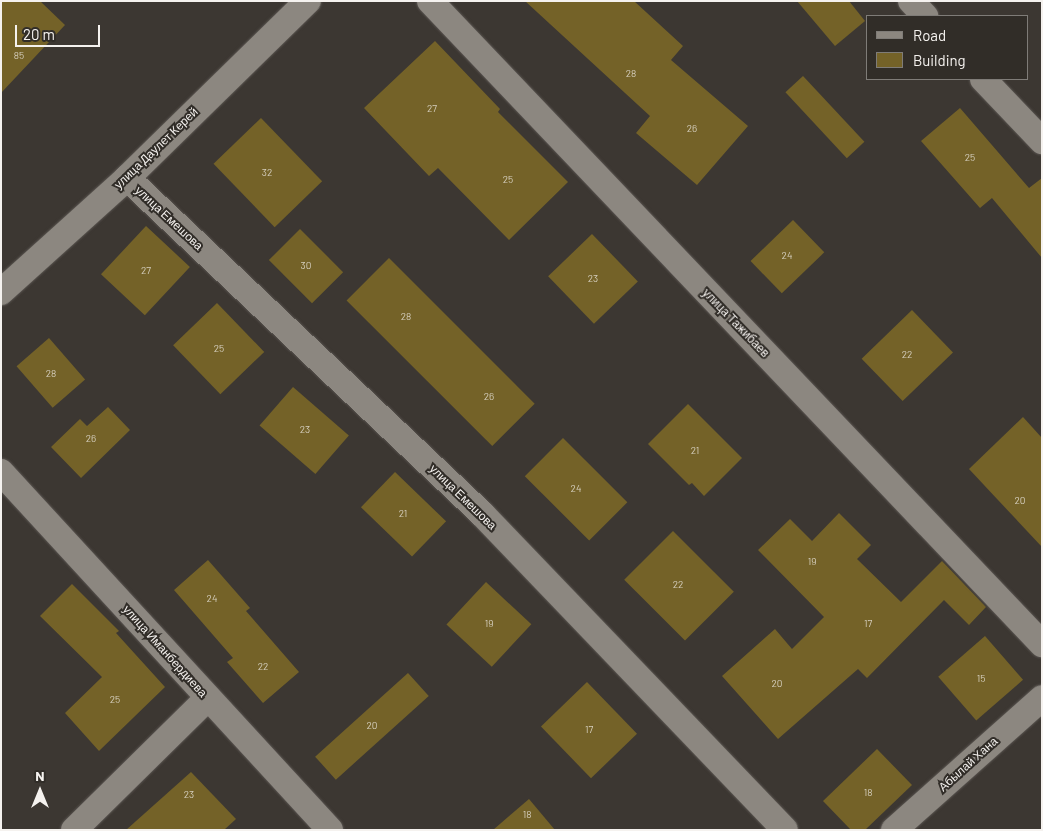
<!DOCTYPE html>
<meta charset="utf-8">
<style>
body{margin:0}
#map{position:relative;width:1043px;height:831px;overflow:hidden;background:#3c3732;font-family:Barlow,sans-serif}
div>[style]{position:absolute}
.building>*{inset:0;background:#746228;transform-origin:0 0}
.roads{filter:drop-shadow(0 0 1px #5a5551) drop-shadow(0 0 1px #5a5551)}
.minor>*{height:26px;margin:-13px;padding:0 13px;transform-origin:13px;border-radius:13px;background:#8c8780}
span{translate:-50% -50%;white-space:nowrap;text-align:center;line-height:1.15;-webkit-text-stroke:4px #312d28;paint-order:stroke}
.number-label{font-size:10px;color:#d5cebd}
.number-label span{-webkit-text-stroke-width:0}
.street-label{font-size:12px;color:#f5f2ef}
.frame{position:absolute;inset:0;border:2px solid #f5f2ef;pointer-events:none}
.legend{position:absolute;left:866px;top:15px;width:162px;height:65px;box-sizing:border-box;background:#312d28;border:1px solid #7f7c78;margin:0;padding:6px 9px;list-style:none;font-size:15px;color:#f5f2ef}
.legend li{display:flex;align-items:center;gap:10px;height:25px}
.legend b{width:25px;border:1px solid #7f7c78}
.north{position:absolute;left:15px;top:766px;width:50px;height:50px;-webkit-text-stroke:4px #312d28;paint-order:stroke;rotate:0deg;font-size:14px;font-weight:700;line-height:20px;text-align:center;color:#f5f2ef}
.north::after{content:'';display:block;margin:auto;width:18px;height:22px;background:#f5f2ef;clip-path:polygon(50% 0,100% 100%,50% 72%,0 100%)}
.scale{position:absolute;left:15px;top:25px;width:85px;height:22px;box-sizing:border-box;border:2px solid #f5f2ef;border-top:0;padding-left:6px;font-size:15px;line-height:18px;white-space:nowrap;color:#f5f2ef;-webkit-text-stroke:4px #312d28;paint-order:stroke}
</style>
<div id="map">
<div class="building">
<i style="clip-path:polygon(1px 1px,40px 1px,65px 25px,1px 93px)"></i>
<i style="clip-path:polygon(525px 1px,634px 1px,683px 46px,671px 60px,748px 126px,697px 185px,636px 133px,650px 116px)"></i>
<i style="clip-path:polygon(797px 1px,849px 1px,865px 21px,835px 46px)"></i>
<i style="clip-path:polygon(435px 41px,500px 109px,498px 112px,568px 182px,509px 240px,438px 168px,429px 176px,364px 108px)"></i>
<i style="left:803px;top:76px;width:90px;height:24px;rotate:47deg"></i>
<i style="clip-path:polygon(960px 108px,1029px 188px,1042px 178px,1042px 258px,992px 198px,980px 208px,921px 141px)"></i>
<i style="left:261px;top:118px;width:88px;height:66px;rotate:46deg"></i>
<i style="left:793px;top:220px;width:45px;height:59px;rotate:46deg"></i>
<i style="left:146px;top:226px;width:60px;height:66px;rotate:43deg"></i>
<i style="left:300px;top:229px;width:61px;height:44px;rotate:45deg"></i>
<i style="left:592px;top:234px;width:66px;height:61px;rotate:46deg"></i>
<i style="left:389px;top:258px;width:206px;height:60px;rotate:45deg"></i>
<i style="left:217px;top:303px;width:68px;height:61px;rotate:46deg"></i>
<i style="left:912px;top:310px;width:59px;height:70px;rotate:46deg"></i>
<i style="left:49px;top:338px;width:55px;height:43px;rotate:49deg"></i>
<i style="left:293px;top:387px;width:74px;height:51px;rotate:41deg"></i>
<i style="clip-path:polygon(688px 404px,742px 458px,704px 496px,692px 483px,689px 485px,648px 444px)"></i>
<i style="clip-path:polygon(108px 407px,130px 430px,81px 478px,51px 447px,80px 419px,87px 426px)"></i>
<i style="clip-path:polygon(1023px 417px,1042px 438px,1042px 547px,969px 469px)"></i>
<i style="left:563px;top:438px;width:91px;height:54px;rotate:45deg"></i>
<i style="left:395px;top:472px;width:71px;height:49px;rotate:44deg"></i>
<i style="clip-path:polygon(839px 513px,871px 545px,857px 559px,901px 602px,942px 561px,986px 607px,969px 625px,944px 600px,867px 678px,858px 669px,778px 739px,722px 676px,775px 629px,792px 649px,824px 617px,758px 550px,790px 519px,812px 541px)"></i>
<i style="left:673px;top:531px;width:86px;height:69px;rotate:45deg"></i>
<i style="clip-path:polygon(208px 560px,250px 608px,246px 611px,299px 672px,263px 703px,227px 662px,233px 658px,174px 590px)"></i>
<i style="left:486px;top:582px;width:62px;height:58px;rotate:43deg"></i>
<i style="clip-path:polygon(72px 584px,119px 631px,116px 633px,165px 687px,99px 751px,65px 713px,102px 677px,40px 616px)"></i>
<i style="left:985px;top:636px;width:58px;height:62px;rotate:49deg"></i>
<i style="left:408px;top:673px;width:31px;height:125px;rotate:48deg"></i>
<i style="left:587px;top:682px;width:72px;height:64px;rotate:46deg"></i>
<i style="clip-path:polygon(877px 749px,912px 785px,865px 830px,851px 830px,823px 801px)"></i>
<i style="clip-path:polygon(191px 772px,236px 819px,224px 830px,126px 830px)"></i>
<i style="clip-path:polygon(529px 799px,555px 830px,493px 830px)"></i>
</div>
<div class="roads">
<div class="minor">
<i style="left:430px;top:1px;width:888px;rotate:46.41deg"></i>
<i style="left:911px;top:1px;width:21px;rotate:47deg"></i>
<i style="left:983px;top:79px;width:86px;rotate:46.4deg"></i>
<i style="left:127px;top:178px;width:490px;rotate:43.4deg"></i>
<i style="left:483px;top:515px;width:436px;rotate:46.2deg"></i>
<i style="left:1px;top:292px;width:170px;rotate:-42.1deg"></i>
<i style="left:127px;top:178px;width:253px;rotate:-44.4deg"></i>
<i style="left:1px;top:472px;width:486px;rotate:47.4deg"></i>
<i style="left:74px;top:830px;width:188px;rotate:-44.6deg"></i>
<i style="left:894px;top:830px;width:198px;rotate:-41.7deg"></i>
</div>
</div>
<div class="number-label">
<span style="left:19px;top:56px">85</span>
<span style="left:631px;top:74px">28</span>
<span style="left:432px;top:109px">27</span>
<span style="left:692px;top:129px">26</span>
<span style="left:970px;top:158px">25</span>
<span style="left:267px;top:173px">32</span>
<span style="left:508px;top:180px">25</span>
<span style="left:787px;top:256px">24</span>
<span style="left:306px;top:266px">30</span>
<span style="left:146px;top:271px">27</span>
<span style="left:593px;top:279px">23</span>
<span style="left:406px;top:317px">28</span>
<span style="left:219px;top:349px">25</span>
<span style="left:907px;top:355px">22</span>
<span style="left:51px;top:374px">28</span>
<span style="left:489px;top:397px">26</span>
<span style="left:305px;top:430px">23</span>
<span style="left:91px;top:439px">26</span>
<span style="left:695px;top:451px">21</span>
<span style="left:576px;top:489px">24</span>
<span style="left:1020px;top:501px">20</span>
<span style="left:403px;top:514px">21</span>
<span style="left:812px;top:562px">19</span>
<span style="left:678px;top:585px">22</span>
<span style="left:212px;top:599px">24</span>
<span style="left:489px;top:624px">19</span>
<span style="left:868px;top:624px">17</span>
<span style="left:263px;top:667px">22</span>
<span style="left:981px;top:679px">15</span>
<span style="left:777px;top:684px">20</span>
<span style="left:115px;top:700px">25</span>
<span style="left:372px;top:726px">20</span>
<span style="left:589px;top:730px">17</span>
<span style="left:868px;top:793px">18</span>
<span style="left:189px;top:795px">23</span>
<span style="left:527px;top:815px">18</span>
</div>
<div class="street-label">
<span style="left:156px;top:148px;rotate:-44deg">улица Даулет Керей</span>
<span style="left:169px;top:218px;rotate:43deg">улица Емешова</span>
<span style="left:736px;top:323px;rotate:46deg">улица Тажибаев</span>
<span style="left:463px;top:497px;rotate:44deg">улица Емешова</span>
<span style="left:165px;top:651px;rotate:48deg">улица Иманбердиева</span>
<span style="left:968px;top:764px;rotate:-42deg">Абылай Хана</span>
</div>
<div class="frame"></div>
<ul class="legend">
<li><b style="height:6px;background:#8c8780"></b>Road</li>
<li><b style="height:14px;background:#746228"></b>Building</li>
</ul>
<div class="north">N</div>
<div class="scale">20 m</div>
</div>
